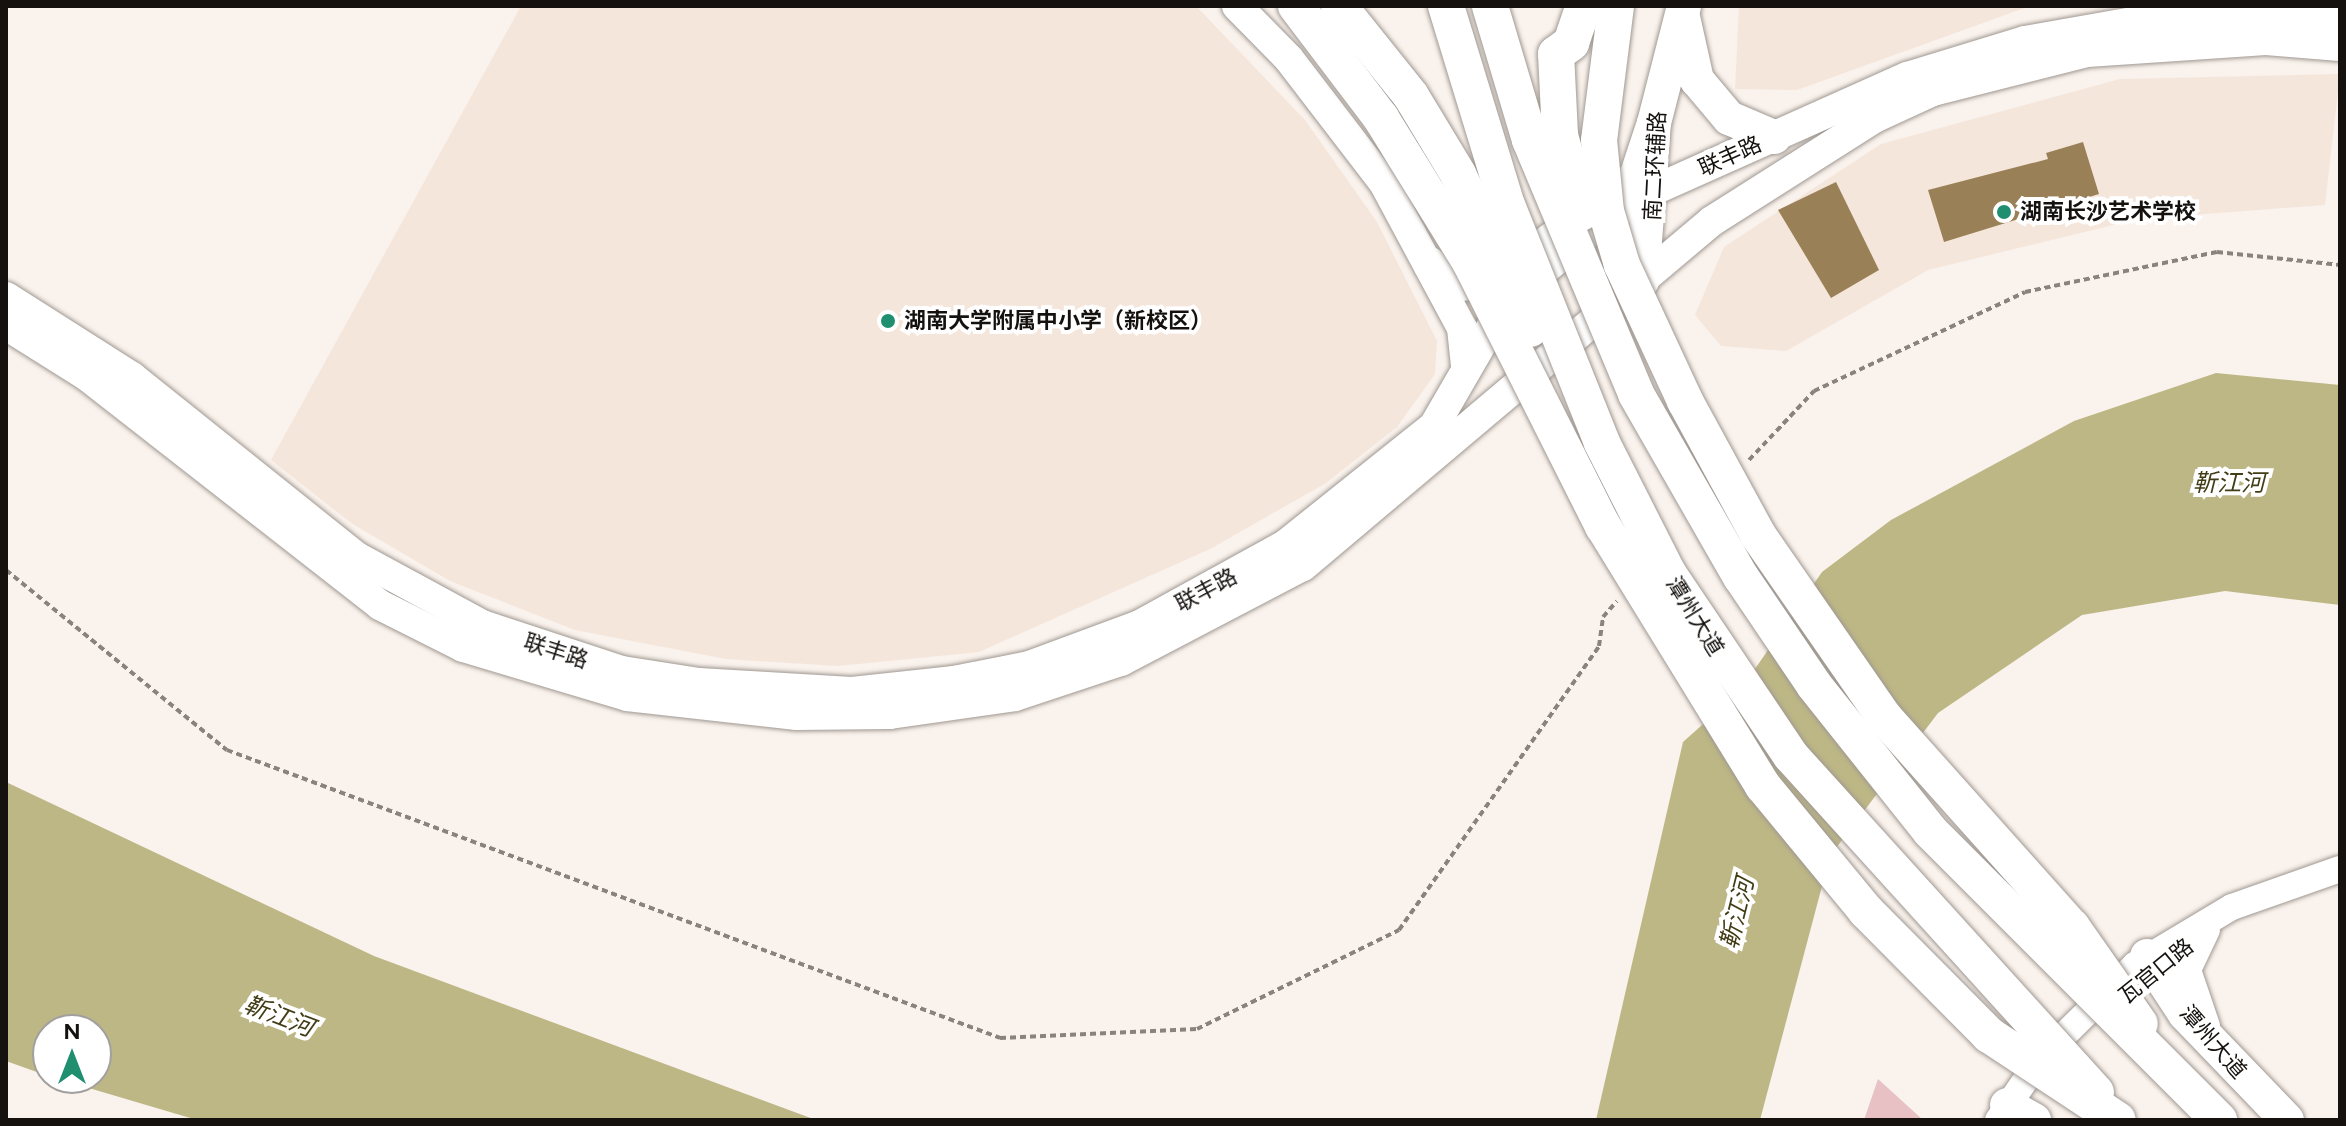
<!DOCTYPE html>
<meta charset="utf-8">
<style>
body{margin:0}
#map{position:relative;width:2346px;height:1126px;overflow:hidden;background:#faf2ec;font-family:Figtree,"Noto Sans SC",sans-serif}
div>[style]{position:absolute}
.built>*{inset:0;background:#f5e6dc}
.green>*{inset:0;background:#e7c1c3}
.water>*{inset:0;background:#bdb786}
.building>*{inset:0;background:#9a8056}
.path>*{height:4px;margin-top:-2px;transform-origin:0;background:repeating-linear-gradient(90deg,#89837f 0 6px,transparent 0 10px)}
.roads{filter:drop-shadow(0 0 2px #9f9892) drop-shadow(0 0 2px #9f9892)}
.tertiary>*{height:26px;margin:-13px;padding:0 13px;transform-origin:13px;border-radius:13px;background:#fff}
.secondary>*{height:30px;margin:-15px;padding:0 15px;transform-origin:15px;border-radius:15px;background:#fff}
.primary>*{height:34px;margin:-17px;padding:0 17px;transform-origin:17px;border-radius:17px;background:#fff}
.bridges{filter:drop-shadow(0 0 2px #9f9892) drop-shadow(0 0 2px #9f9892)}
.trunk-bridge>*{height:36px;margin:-18px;padding:0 18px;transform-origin:18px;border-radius:18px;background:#fff}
.dots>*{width:22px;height:22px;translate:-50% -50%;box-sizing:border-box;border:4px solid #fff;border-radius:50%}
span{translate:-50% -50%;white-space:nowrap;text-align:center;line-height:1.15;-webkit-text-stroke:8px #fff;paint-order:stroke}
.street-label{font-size:22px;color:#14110f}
.poi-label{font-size:22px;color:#14110f;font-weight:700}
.left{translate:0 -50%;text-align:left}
.water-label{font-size:24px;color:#423d16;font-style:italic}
.frame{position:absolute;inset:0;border:8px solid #14110f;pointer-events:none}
.north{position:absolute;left:32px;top:1014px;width:80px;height:80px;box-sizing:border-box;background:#fff;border:2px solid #a1a09f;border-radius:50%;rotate:0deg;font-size:22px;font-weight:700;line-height:32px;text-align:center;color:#14110f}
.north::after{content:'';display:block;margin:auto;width:28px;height:36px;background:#1f8f70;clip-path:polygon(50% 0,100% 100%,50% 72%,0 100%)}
</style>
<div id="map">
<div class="built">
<i style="clip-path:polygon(521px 6px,1196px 6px,1305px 120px,1377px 222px,1437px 341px,1435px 374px,1397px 427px,1326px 483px,1210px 549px,979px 652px,838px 666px,726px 659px,575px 630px,450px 581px,351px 523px,271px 460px)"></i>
<i style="clip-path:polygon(1739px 6px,2030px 6px,1797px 90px,1735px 89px)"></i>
<i style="clip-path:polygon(2340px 74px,2325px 205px,2138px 219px,1928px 270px,1786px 351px,1721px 346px,1695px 315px,1724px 247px,1881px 144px,2120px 79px)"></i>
</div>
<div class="green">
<i style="clip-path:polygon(1878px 1079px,1923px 1120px,1864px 1120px)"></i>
</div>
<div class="water">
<i style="clip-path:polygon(2216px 373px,2340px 385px,2340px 605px,2225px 591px,2082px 615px,1938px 713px,1830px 856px,1760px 1120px,1596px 1120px,1683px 742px,1739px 692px,1822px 572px,1891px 520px,2074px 421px)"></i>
<i style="clip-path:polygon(6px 782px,374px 956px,816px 1120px,197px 1120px,55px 1078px,96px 1078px,96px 1030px,48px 1030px,48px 1076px,6px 1061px)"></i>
</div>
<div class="building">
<i style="clip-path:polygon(2083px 142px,2099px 194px,1944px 242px,1928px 190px,2048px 159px,2046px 153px)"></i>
<i style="clip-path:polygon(1836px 182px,1879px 270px,1831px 298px,1778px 210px)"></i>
</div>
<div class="path">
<i style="left:1749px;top:460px;width:95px;rotate:-46.7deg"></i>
<i style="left:1814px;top:391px;width:233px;rotate:-25.1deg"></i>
<i style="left:2025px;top:292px;width:196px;rotate:-11.8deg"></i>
<i style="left:2217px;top:252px;width:124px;rotate:6deg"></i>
<i style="left:6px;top:570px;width:285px;rotate:39.2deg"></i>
<i style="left:227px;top:750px;width:825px;rotate:20.43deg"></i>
<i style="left:1000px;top:1038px;width:197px;rotate:-2.6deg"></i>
<i style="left:1197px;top:1029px;width:225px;rotate:-26.1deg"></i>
<i style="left:1399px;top:930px;width:347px;rotate:-54.8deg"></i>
<i style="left:1599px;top:646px;width:29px;rotate:-82deg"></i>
<i style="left:1603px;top:617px;width:21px;rotate:-49deg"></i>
</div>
<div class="roads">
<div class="tertiary">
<i style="left:2207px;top:1026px;width:59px;rotate:-108.7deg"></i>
<i style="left:2188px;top:970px;width:44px;rotate:-64.6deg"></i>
<i style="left:1998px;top:1120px;width:74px;rotate:-55.5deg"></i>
<i style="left:2040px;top:1059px;width:134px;rotate:-44.7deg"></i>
<i style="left:2135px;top:965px;width:113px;rotate:-30.9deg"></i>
<i style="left:2232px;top:907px;width:114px;rotate:-19.4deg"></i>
</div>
<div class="secondary">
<i style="left:1237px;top:6px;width:74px;rotate:45.5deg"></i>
<i style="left:1289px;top:59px;width:156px;rotate:52.5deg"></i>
<i style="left:1384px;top:183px;width:165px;rotate:61.7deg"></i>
<i style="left:1462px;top:328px;width:38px;rotate:84deg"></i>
<i style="left:6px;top:297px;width:149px;rotate:32.4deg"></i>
<i style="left:132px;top:377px;width:288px;rotate:38.7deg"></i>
<i style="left:357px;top:557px;width:142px;rotate:28.5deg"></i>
<i style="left:482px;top:625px;width:147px;rotate:18.2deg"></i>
<i style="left:622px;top:671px;width:78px;rotate:8.9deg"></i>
<i style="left:699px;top:683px;width:153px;rotate:3.4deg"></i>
<i style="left:852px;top:692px;width:103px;rotate:-6.2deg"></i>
<i style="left:954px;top:681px;width:76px;rotate:-11.3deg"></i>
<i style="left:1029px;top:666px;width:118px;rotate:-20.3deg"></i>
<i style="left:1140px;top:625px;width:166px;rotate:-28.9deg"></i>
<i style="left:1285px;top:545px;width:191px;rotate:-38.6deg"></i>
<i style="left:1434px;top:426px;width:143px;rotate:-59.9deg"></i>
<i style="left:1506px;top:302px;width:121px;rotate:-40deg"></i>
<i style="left:1599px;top:224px;width:62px;rotate:-31.9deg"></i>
<i style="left:1652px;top:191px;width:279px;rotate:-24.1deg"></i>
<i style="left:1907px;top:77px;width:123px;rotate:-17deg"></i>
<i style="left:2025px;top:41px;width:115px;rotate:-10deg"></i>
<i style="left:2138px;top:21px;width:202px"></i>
<i style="left:6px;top:325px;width:96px;rotate:32.2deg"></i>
<i style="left:87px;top:376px;width:372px;rotate:38deg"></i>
<i style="left:380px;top:605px;width:93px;rotate:26.8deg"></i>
<i style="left:463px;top:647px;width:171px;rotate:16.6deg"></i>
<i style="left:627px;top:696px;width:171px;rotate:6.4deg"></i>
<i style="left:797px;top:715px;width:93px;rotate:-0.6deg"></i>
<i style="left:890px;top:714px;width:126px;rotate:-8.2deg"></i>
<i style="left:1015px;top:696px;width:112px;rotate:-18.3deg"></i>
<i style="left:1121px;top:661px;width:205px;rotate:-27.6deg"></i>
<i style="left:1303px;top:566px;width:535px;rotate:-40.15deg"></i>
<i style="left:1712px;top:221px;width:192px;rotate:-32.4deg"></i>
<i style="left:1874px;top:118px;width:65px;rotate:-24.6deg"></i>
<i style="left:1933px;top:91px;width:159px;rotate:-14.2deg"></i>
<i style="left:2087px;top:52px;width:179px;rotate:-3.8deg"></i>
<i style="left:2266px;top:40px;width:74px;rotate:4.6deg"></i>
</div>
<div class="primary">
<i style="left:1683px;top:17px;width:65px;rotate:77.5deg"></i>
<i style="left:1697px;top:80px;width:50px;rotate:49.9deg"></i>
<i style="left:1729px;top:118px;width:49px;rotate:22.9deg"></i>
<i style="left:1430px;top:264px;width:36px;rotate:34deg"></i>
<i style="left:1460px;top:284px;width:37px;rotate:-6deg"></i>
<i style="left:1497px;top:280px;width:173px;rotate:-36.5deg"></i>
<i style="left:1636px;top:177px;width:57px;rotate:-71.6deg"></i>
<i style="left:1642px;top:281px;width:158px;rotate:-85.7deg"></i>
<i style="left:1654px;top:123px;width:121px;rotate:-75.6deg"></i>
<i style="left:2147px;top:956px;width:69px;rotate:56.8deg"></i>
<i style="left:2185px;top:1014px;width:147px;rotate:46.1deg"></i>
<i style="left:2007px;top:1105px;width:31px;rotate:29deg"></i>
</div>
</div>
<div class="bridges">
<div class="trunk-bridge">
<i style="left:1296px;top:6px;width:141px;rotate:52.8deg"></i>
<i style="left:1381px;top:118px;width:169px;rotate:58.3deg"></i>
<i style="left:1470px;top:262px;width:296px;rotate:63.3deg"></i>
<i style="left:1603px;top:526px;width:305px;rotate:58.4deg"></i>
<i style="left:1763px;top:786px;width:162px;rotate:50.5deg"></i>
<i style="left:1866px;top:911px;width:175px;rotate:45.2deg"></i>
<i style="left:1989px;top:1035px;width:154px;rotate:33.4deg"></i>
<i style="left:1339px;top:6px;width:115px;rotate:51.3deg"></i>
<i style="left:1411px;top:96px;width:91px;rotate:58.9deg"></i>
<i style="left:1458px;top:174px;width:171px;rotate:64.8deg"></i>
<i style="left:1446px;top:6px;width:208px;rotate:73deg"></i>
<i style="left:1507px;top:205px;width:256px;rotate:68.2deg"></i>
<i style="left:1602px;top:443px;width:146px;rotate:63.1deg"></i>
<i style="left:1668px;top:573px;width:220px;rotate:56.1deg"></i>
<i style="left:1791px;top:756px;width:454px;rotate:47.8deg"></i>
<i style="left:1490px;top:6px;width:140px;rotate:73.4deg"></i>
<i style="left:1530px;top:140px;width:275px;rotate:67.3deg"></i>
<i style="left:1636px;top:394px;width:211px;rotate:60.2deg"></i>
<i style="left:1741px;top:577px;width:130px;rotate:55.9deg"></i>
<i style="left:1814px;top:685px;width:186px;rotate:51.5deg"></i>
<i style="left:1930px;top:831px;width:409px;rotate:45deg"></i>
<i style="left:1616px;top:6px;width:135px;rotate:97.2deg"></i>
<i style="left:1599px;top:140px;width:71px;rotate:84.4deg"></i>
<i style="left:1606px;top:211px;width:56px;rotate:73.5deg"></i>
<i style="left:1622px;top:265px;width:150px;rotate:65.1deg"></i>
<i style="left:1685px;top:401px;width:153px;rotate:61.4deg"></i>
<i style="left:1758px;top:535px;width:221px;rotate:55.3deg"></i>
<i style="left:1884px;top:717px;width:282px;rotate:48.2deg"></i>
<i style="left:2072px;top:927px;width:118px;rotate:55deg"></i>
<i style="left:1581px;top:213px;width:81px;rotate:-105.1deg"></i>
<i style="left:1560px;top:135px;width:81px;rotate:-92.8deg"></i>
<i style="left:1556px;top:54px;width:19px;rotate:-36deg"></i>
<i style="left:1571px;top:43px;width:39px;rotate:-71deg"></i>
</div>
</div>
<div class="dots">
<i style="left:2004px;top:212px;background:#1f8f70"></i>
<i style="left:888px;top:321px;background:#1f8f70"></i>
</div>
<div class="street-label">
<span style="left:1730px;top:156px;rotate:-24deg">联丰路</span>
<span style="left:1655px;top:166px;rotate:-87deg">南二环辅路</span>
<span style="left:1206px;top:590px;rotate:-28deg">联丰路</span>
<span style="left:1695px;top:616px;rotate:58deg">潭州大道</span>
<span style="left:556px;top:651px;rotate:18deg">联丰路</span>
<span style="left:2156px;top:971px;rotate:-39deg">瓦官口路</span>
<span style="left:2213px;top:1042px;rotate:49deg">潭州大道</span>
</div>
<div class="poi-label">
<span class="left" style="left:2020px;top:212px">湖南长沙艺术学校</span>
<span class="left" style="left:904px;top:321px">湖南大学附属中小学（新校区）</span>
</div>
<div class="water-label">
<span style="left:2229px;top:483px">靳江河</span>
<span style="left:1737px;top:913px;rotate:-76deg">靳江河</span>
<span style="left:279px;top:1016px;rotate:21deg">靳江河</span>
</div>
<div class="frame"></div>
<div class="north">N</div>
</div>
